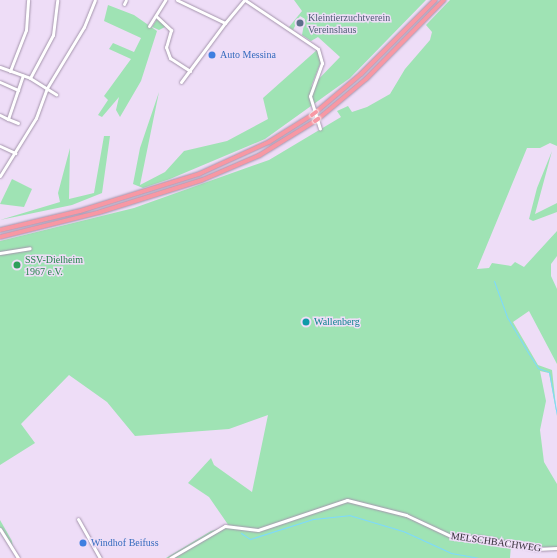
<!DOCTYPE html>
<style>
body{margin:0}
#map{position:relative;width:557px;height:558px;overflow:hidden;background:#eeddf7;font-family:"Times New Roman",serif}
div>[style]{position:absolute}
.green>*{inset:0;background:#9fe3b4}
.stream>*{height:1px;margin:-0.5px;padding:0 0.5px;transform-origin:0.5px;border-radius:0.5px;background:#7dd9fd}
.roads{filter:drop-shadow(0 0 1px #a595ad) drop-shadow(0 0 1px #a595ad)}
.minor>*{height:3px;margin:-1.5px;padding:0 1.5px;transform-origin:1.5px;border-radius:1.5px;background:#fff}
.highway>*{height:4px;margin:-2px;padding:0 2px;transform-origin:2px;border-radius:2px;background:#f798a4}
.bridges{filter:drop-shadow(0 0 1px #fff) drop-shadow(0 0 1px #fff)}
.highway-bridge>*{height:4px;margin:-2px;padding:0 2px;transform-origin:2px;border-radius:2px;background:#f798a4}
.dots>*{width:11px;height:11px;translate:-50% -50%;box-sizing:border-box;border:2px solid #eeddf7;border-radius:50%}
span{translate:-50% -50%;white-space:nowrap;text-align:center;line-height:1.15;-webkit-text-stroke:3px #eeddf7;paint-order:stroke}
.service-label{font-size:10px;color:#4e5e75}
.left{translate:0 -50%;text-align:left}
.shop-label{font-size:10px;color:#366cbe}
.leisure-label{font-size:10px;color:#27864d}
.culture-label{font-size:10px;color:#0d838f}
.street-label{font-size:10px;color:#36303a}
</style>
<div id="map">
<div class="green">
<i style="clip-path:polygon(294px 0,426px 0,350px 78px,265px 139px,170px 179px,143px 188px,133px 184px,140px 148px,159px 92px,140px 185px,165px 172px,184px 151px,227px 141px,268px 119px,263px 98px,318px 49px,322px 59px,311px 87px,340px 57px,318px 37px,311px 41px,302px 35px,305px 19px,300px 16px,293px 30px,289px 27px,302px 11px)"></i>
<i style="clip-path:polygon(450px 0,557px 0,557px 146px,550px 143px,540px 148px,527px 148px,477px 269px,489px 268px,492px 263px,511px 266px,515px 262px,524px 267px,557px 231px,557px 256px,551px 264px,551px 276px,557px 289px,557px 364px,529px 311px,513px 322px,538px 365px,552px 370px,557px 416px,549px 373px,540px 371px,546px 401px,540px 430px,544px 462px,557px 484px,557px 548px,511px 545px,510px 558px,166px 558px,211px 531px,229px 526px,209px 497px,188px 483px,211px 458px,214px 465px,252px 492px,268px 415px,229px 429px,135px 436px,107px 402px,69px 375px,21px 424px,35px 443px,0 465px,0 241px,134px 208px,269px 160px,341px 117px,337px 111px,348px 106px,352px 112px,367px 107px,390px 94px,405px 69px,430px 40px,432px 32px,426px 25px)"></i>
<i style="clip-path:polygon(108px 5px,134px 15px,157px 31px,141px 81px,120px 117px,116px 110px,119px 97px,102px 117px,98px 115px,108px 100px,104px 96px,131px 59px,109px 49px,113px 43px,134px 52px,141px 38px,104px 21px)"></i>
<i style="clip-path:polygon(157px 19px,159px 20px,167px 26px,159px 30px,152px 27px)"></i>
<i style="clip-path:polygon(104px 136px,110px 136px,102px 193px,72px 205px,0 220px,60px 202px,58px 193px,70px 148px,69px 199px,94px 193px)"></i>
<i style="clip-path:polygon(552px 151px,535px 214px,557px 203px,557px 212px,533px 221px,529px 219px,537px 188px)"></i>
<i style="clip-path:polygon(12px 179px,32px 189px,24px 207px,0 204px)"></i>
<i style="clip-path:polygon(0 520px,12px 541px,13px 548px,0 527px)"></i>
</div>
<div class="stream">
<i style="left:494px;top:281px;width:38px;rotate:70deg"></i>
<i style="left:507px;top:317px;width:43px;rotate:59.3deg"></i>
<i style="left:529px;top:354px;width:17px;rotate:57deg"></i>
<i style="left:538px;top:368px;width:12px;rotate:20deg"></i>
<i style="left:549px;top:372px;width:44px;rotate:79.5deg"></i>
<i style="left:241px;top:533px;width:11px;rotate:34deg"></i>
<i style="left:250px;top:539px;width:66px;rotate:-17.6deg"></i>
<i style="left:313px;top:519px;width:36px;rotate:-6deg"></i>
<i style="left:349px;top:515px;width:56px;rotate:16.5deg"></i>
<i style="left:403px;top:531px;width:53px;rotate:24.6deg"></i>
<i style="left:451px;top:553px;width:27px;rotate:10deg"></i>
</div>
<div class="roads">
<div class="minor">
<i style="left:177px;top:0;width:53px;rotate:25.6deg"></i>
<i style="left:225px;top:23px;width:30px;rotate:-50deg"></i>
<i style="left:245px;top:0;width:88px;rotate:33.9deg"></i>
<i style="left:318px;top:49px;width:15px;rotate:74deg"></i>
<i style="left:322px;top:63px;width:35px;rotate:110deg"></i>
<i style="left:310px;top:96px;width:34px;rotate:73deg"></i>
<i style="left:124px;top:4px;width:4px;rotate:-63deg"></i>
<i style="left:156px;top:16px;width:21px;rotate:43deg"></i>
<i style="left:171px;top:30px;width:18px;rotate:106deg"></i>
<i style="left:166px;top:47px;width:12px;rotate:70deg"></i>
<i style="left:170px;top:58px;width:24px;rotate:33deg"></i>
<i style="left:149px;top:26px;width:31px;rotate:-58deg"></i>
<i style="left:0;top:67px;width:32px;rotate:20deg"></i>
<i style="left:30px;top:78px;width:31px;rotate:32deg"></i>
<i style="left:10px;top:71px;width:44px;rotate:-68.7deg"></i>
<i style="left:26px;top:30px;width:30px;rotate:-86deg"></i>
<i style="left:30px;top:78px;width:49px;rotate:-61.9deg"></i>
<i style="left:53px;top:35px;width:35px;rotate:-83deg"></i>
<i style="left:0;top:82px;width:20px;rotate:24deg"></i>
<i style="left:181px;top:82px;width:74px;rotate:-53.3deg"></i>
<i style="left:0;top:115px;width:9px;rotate:27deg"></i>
<i style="left:18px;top:123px;width:11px;rotate:-158deg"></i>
<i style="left:8px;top:119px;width:46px;rotate:-71.2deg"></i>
<i style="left:0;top:146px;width:17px;rotate:25deg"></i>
<i style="left:0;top:176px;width:68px;rotate:-58.2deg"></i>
<i style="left:36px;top:118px;width:32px;rotate:-70deg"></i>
<i style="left:47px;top:88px;width:71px;rotate:-58.8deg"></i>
<i style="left:84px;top:27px;width:29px;rotate:-68deg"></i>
<i style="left:0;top:253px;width:30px;rotate:-9deg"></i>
<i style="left:78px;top:519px;width:45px;rotate:60.6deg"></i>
<i style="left:0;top:529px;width:34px;rotate:58deg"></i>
<i style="left:170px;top:558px;width:64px;rotate:-30.2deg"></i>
<i style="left:225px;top:526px;width:33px;rotate:7deg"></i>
<i style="left:258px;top:530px;width:94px;rotate:-18.6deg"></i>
<i style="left:347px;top:500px;width:61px;rotate:14.3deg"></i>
<i style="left:406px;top:515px;width:52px;rotate:25.1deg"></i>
<i style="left:453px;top:537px;width:26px"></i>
<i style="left:479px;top:537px;width:59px;rotate:11.7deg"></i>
<i style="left:537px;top:549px;width:20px;rotate:-3deg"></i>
</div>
<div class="highway">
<i style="left:316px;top:112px;width:59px;rotate:-40.2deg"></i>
<i style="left:361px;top:74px;width:105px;rotate:-45deg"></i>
<i style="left:318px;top:119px;width:62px;rotate:-39.8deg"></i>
<i style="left:366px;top:79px;width:111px;rotate:-45.4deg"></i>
<i style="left:0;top:230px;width:82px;rotate:-13.4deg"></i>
<i style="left:80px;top:211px;width:125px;rotate:-17.3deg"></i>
<i style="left:199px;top:174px;width:77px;rotate:-24.6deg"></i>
<i style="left:269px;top:142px;width:51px;rotate:-32.1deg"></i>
<i style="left:0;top:237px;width:103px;rotate:-14deg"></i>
<i style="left:100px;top:212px;width:107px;rotate:-17.4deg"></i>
<i style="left:202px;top:180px;width:63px;rotate:-23.3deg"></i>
<i style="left:260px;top:155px;width:65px;rotate:-31.7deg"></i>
</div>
</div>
<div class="bridges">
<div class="highway-bridge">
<i style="left:312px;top:115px;width:5px;rotate:-37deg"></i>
<i style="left:315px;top:121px;width:4px;rotate:-34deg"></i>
</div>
</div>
<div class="dots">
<i style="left:300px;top:23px;background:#5c6f8a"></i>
<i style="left:212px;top:55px;background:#3f7fe0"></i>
<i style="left:17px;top:265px;background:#2e9e5b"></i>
<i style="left:306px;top:322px;background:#0f9aa8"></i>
<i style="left:83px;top:543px;background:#3f7fe0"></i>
</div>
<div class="service-label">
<span class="left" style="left:308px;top:23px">Kleintierzuchtverein<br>Vereinshaus</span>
</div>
<div class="shop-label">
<span class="left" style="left:220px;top:55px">Auto Messina</span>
<span class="left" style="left:91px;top:543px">Windhof Beifuss</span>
</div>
<div class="leisure-label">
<span class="left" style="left:25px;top:265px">SSV-Dielheim<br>1967 e.V.</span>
</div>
<div class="culture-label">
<span class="left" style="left:314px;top:322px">Wallenberg</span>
</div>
<div class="street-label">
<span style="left:496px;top:542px;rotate:8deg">MELSCHBACHWEG</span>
</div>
</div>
